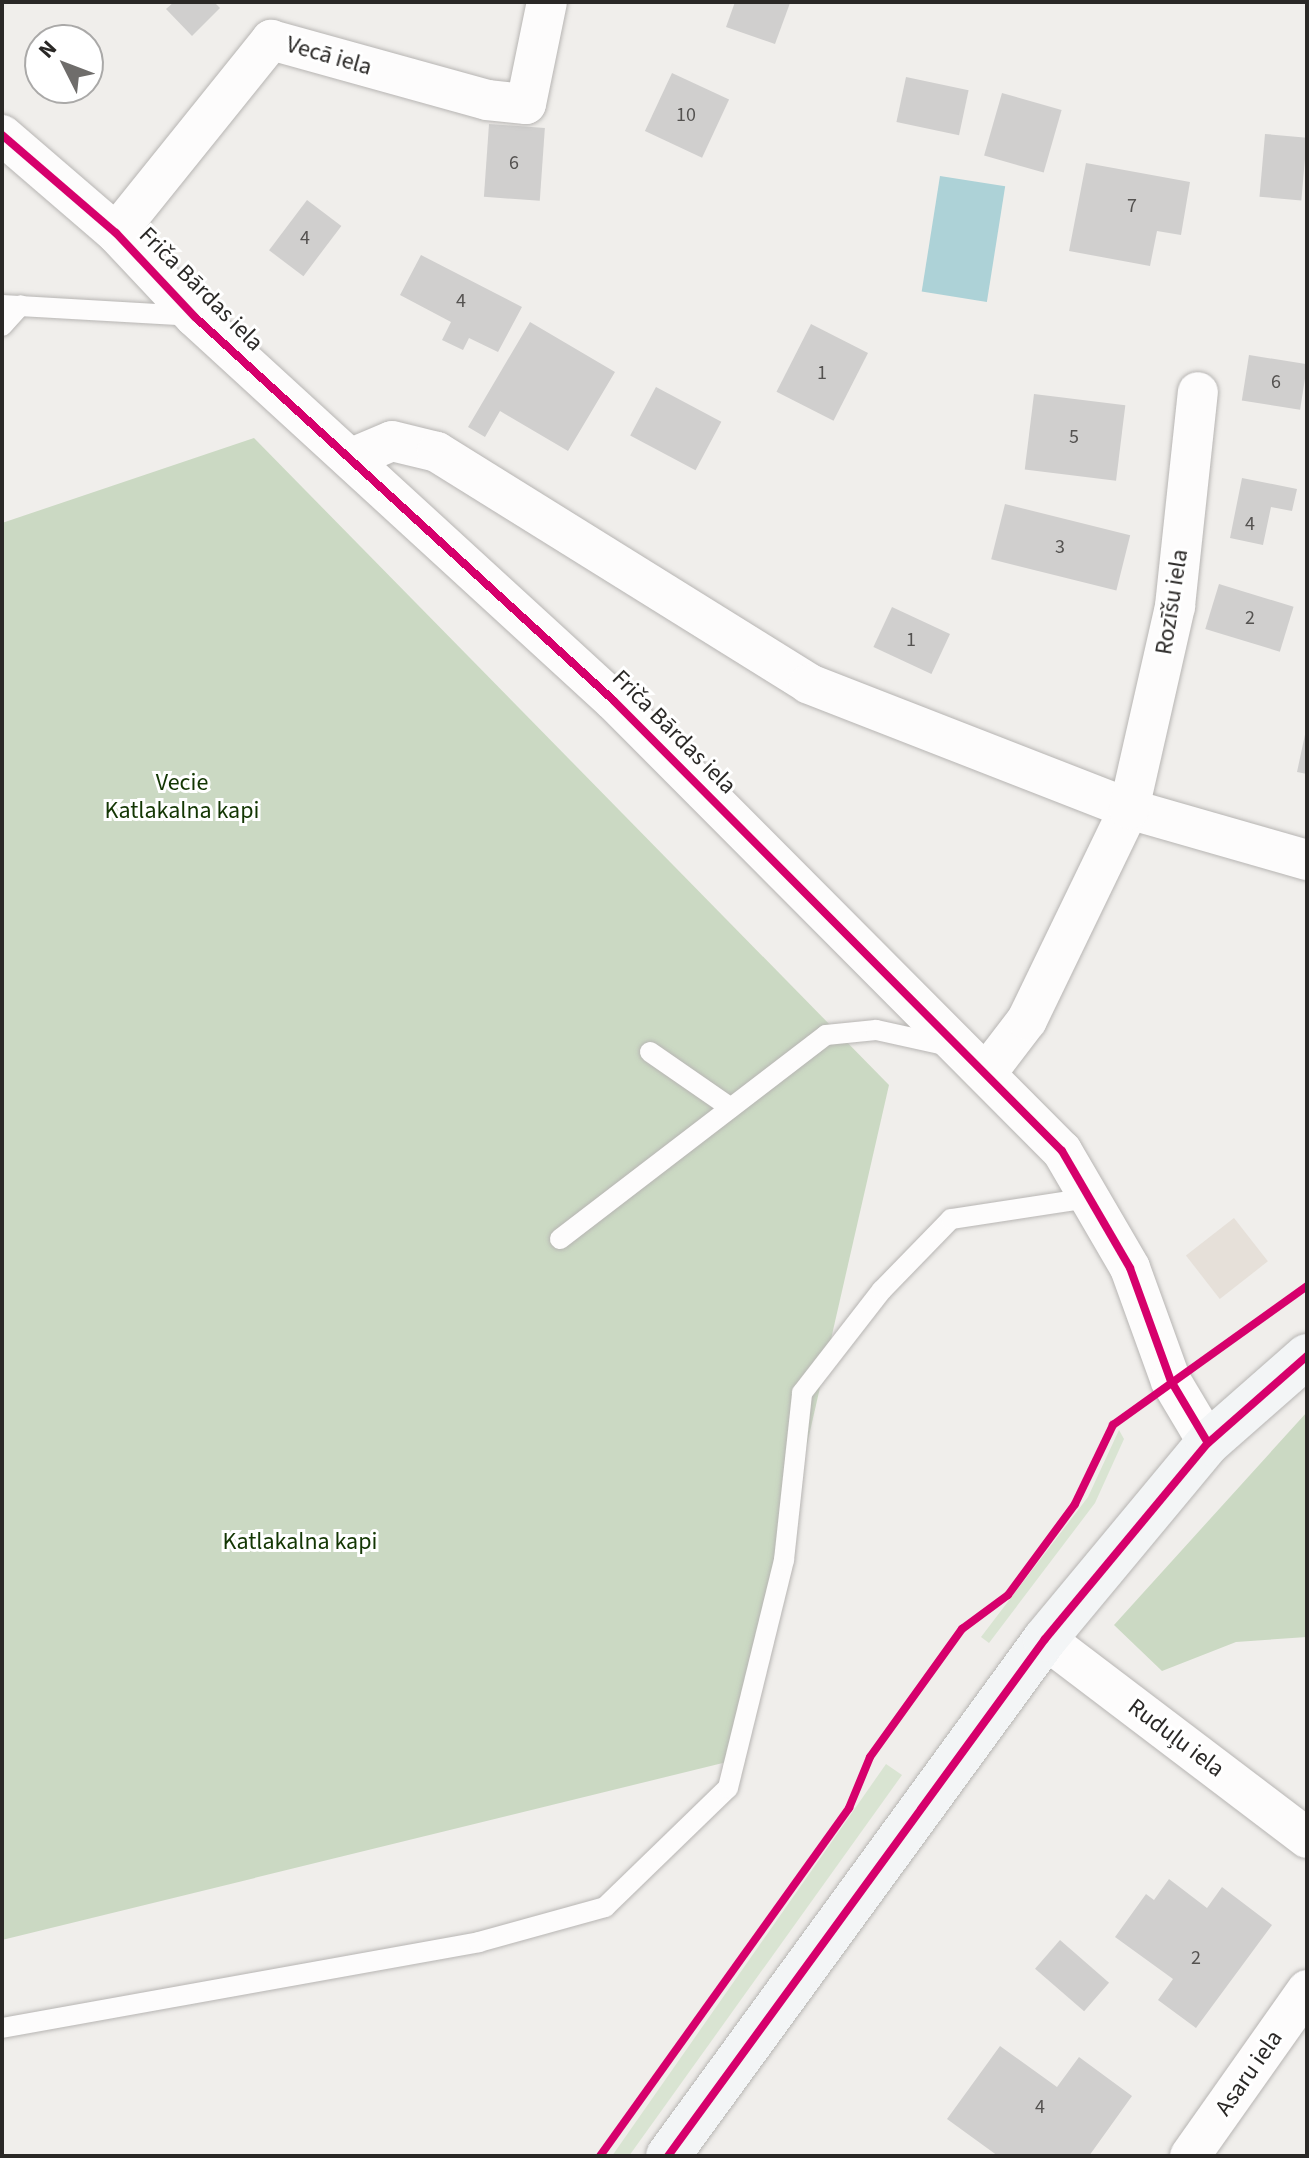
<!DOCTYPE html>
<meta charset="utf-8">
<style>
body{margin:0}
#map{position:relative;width:1309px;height:2158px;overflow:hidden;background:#f0eeeb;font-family:"Source Sans 3",sans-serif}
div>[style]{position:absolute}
.built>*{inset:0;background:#e6e0d9;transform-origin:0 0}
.green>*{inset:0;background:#d9e4d2}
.forest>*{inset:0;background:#cbd9c3}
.water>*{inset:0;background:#add2d7;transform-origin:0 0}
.building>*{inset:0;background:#d0cfce;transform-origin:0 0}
.roads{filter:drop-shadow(0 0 2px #b7b5b3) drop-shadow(0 0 2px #b7b5b3)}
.service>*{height:20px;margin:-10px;padding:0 10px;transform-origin:10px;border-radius:10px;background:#fdfcfc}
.minor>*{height:40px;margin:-20px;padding:0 20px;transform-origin:20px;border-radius:20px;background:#fdfcfc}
.secondary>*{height:44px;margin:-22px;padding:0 22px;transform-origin:22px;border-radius:22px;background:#f3f5f6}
.cycleway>*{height:8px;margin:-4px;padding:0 4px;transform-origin:4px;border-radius:4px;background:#d6006c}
span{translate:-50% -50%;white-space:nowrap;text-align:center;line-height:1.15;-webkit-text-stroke:6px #fff;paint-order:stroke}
.number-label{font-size:20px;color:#545250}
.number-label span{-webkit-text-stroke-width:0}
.street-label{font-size:24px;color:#2a2826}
.park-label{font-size:24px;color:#133603}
.frame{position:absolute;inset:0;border:4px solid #2a2826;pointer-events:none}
.north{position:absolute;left:24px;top:24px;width:80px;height:80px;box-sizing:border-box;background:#fff;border:2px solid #aaa9a8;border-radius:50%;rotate:312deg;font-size:22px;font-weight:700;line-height:32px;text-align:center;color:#2a2826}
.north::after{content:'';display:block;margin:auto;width:28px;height:36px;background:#6f6d6b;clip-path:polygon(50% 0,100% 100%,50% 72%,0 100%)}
</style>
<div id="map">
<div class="built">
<i style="left:1234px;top:1218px;width:55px;height:61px;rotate:52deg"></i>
</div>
<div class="green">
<i style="clip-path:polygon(1119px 1430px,1124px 1439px,1095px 1503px,989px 1643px,981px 1637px,1088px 1497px)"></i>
<i style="clip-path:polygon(886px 1764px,902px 1775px,629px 2156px,612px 2156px)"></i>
</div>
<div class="forest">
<i style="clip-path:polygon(254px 438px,889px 1085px,735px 1760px,2px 1940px,2px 523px)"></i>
<i style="clip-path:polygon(1307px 1412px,1307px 1637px,1236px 1642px,1162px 1671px,1114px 1625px)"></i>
</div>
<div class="water">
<i style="left:940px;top:176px;width:66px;height:117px;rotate:9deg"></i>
</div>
<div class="building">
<i style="clip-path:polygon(174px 2px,214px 2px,220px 8px,192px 36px,166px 9px)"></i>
<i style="clip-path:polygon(735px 2px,790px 3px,775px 44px,726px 27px)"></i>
<i style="left:672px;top:73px;width:63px;height:64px;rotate:25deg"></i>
<i style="left:906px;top:77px;width:64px;height:46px;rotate:12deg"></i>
<i style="left:1002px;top:93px;width:62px;height:65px;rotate:16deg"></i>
<i style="left:489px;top:124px;width:56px;height:73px;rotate:4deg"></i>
<i style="left:1265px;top:134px;width:42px;height:63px;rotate:5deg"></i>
<i style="clip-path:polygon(1086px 163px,1190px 182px,1181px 235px,1157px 231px,1150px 266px,1069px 251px)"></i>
<i style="left:307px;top:200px;width:43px;height:63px;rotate:37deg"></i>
<i style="clip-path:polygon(421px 255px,522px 307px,498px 352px,469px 338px,463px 350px,442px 340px,451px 322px,400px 295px)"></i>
<i style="clip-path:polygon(530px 322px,615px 372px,568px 451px,500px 411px,485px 437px,468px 427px)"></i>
<i style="left:811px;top:324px;width:64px;height:76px;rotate:27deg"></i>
<i style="left:1249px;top:355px;width:59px;height:46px;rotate:9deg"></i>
<i style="left:656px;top:387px;width:74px;height:55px;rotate:28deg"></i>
<i style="left:1034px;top:394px;width:92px;height:76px;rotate:7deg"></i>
<i style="clip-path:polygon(1242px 478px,1297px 489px,1292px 511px,1271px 507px,1263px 545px,1230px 538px)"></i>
<i style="left:1005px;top:504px;width:129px;height:57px;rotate:14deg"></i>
<i style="left:1219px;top:584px;width:78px;height:47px;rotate:17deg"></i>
<i style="left:892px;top:607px;width:64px;height:44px;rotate:25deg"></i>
<i style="clip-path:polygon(1306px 730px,1307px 730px,1307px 774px,1297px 772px)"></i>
<i style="clip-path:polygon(1169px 1879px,1207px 1908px,1222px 1887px,1272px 1925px,1196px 2028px,1158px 2000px,1173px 1979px,1115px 1937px,1146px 1894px,1154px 1900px)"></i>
<i style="left:1060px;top:1940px;width:65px;height:38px;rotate:41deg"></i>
<i style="clip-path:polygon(1000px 2046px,1057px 2087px,1079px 2057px,1132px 2096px,1089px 2156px,998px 2156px,947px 2119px)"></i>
</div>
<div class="roads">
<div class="service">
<i style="left:2px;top:305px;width:189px;rotate:3.3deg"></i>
<i style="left:2px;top:326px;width:28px;rotate:-48deg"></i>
<i style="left:650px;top:1052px;width:98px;rotate:34.7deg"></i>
<i style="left:560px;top:1239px;width:335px;rotate:-37.5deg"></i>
<i style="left:826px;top:1035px;width:50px;rotate:-5.7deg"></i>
<i style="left:876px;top:1030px;width:75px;rotate:12.4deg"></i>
<i style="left:2px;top:2028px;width:485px;rotate:-10.2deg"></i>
<i style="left:479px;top:1942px;width:131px;rotate:-15.5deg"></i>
<i style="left:605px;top:1907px;width:171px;rotate:-44.1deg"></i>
<i style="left:728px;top:1788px;width:235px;rotate:-76.2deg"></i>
<i style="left:784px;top:1560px;width:168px;rotate:-83.8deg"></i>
<i style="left:802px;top:1393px;width:130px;rotate:-52.2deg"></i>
<i style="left:882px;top:1290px;width:99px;rotate:-45.8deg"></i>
<i style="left:951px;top:1219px;width:145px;rotate:-8.7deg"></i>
</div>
<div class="minor">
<i style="left:2px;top:135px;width:150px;rotate:40.7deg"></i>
<i style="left:116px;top:233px;width:115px;rotate:46.8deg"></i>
<i style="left:195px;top:317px;width:568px;rotate:42.5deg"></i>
<i style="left:614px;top:701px;width:635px;rotate:45.13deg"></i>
<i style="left:1062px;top:1151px;width:135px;rotate:59.8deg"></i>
<i style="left:1130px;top:1268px;width:120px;rotate:70.1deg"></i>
<i style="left:1171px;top:1381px;width:72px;rotate:59.2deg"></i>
<i style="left:116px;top:233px;width:248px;rotate:-51.2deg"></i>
<i style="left:271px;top:40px;width:224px;rotate:15.5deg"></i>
<i style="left:487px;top:100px;width:39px;rotate:6deg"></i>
<i style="left:526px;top:104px;width:104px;rotate:-78.4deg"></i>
<i style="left:352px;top:458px;width:43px;rotate:-23deg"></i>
<i style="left:392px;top:441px;width:46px;rotate:13.7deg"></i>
<i style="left:437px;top:452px;width:438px;rotate:31.9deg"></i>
<i style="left:809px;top:684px;width:344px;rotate:21.3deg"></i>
<i style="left:1129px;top:809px;width:185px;rotate:16deg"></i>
<i style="left:988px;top:1071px;width:64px;rotate:-52.6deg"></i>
<i style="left:1027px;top:1020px;width:234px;rotate:-64.2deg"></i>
<i style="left:1129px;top:809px;width:208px;rotate:-77.2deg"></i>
<i style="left:1175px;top:606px;width:215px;rotate:-83.9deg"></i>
<i style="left:1045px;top:1639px;width:329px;rotate:37.2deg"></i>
<i style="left:1190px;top:2156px;width:203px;rotate:-54.8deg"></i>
</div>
<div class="secondary">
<i style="left:668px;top:2156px;width:640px;rotate:-53.9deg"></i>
<i style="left:1045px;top:1639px;width:255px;rotate:-50.3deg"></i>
<i style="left:1208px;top:1443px;width:132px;rotate:-41.3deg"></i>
</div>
</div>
<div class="cycleway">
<i style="left:2px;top:135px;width:150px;rotate:40.7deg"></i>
<i style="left:116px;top:233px;width:115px;rotate:46.8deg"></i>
<i style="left:195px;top:317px;width:568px;rotate:42.5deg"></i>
<i style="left:614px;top:701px;width:635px;rotate:45.13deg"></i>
<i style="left:1062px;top:1151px;width:135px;rotate:59.8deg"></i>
<i style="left:1130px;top:1268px;width:120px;rotate:70.1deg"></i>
<i style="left:1171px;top:1381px;width:72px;rotate:59.2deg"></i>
<i style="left:600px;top:2156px;width:428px;rotate:-54.4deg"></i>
<i style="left:849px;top:1808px;width:55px;rotate:-67.6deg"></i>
<i style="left:870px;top:1757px;width:158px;rotate:-54.3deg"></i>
<i style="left:962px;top:1629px;width:57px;rotate:-36.5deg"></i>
<i style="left:1008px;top:1595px;width:113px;rotate:-53.6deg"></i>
<i style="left:1075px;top:1504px;width:88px;rotate:-64.3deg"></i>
<i style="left:1113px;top:1425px;width:239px;rotate:-35.6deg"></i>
<i style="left:668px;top:2156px;width:640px;rotate:-53.9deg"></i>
<i style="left:1045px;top:1639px;width:255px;rotate:-50.3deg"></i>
<i style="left:1208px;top:1443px;width:132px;rotate:-41.3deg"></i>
</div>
<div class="number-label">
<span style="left:686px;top:115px">10</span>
<span style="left:514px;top:163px">6</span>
<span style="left:1132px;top:206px">7</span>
<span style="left:305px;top:238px">4</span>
<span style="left:461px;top:301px">4</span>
<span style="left:822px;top:373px">1</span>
<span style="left:1276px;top:382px">6</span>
<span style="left:1074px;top:437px">5</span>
<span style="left:1250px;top:524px">4</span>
<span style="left:1060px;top:547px">3</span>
<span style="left:1250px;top:618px">2</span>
<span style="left:911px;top:640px">1</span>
<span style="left:1196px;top:1958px">2</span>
<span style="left:1040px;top:2107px">4</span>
</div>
<div class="street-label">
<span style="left:329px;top:56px;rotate:16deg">Vecā iela</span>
<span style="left:201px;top:289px;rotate:45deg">Friča Bārdas iela</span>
<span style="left:1172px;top:602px;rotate:-81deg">Rozīšu iela</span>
<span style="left:674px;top:732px;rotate:45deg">Friča Bārdas iela</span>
<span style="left:1176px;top:1738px;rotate:37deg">Ruduļu iela</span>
<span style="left:1249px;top:2073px;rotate:-55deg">Asaru iela</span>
</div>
<div class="park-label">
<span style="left:182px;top:797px">Vecie<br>Katlakalna kapi</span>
<span style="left:300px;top:1542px">Katlakalna kapi</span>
</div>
<div class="frame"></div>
<div class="north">N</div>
</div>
